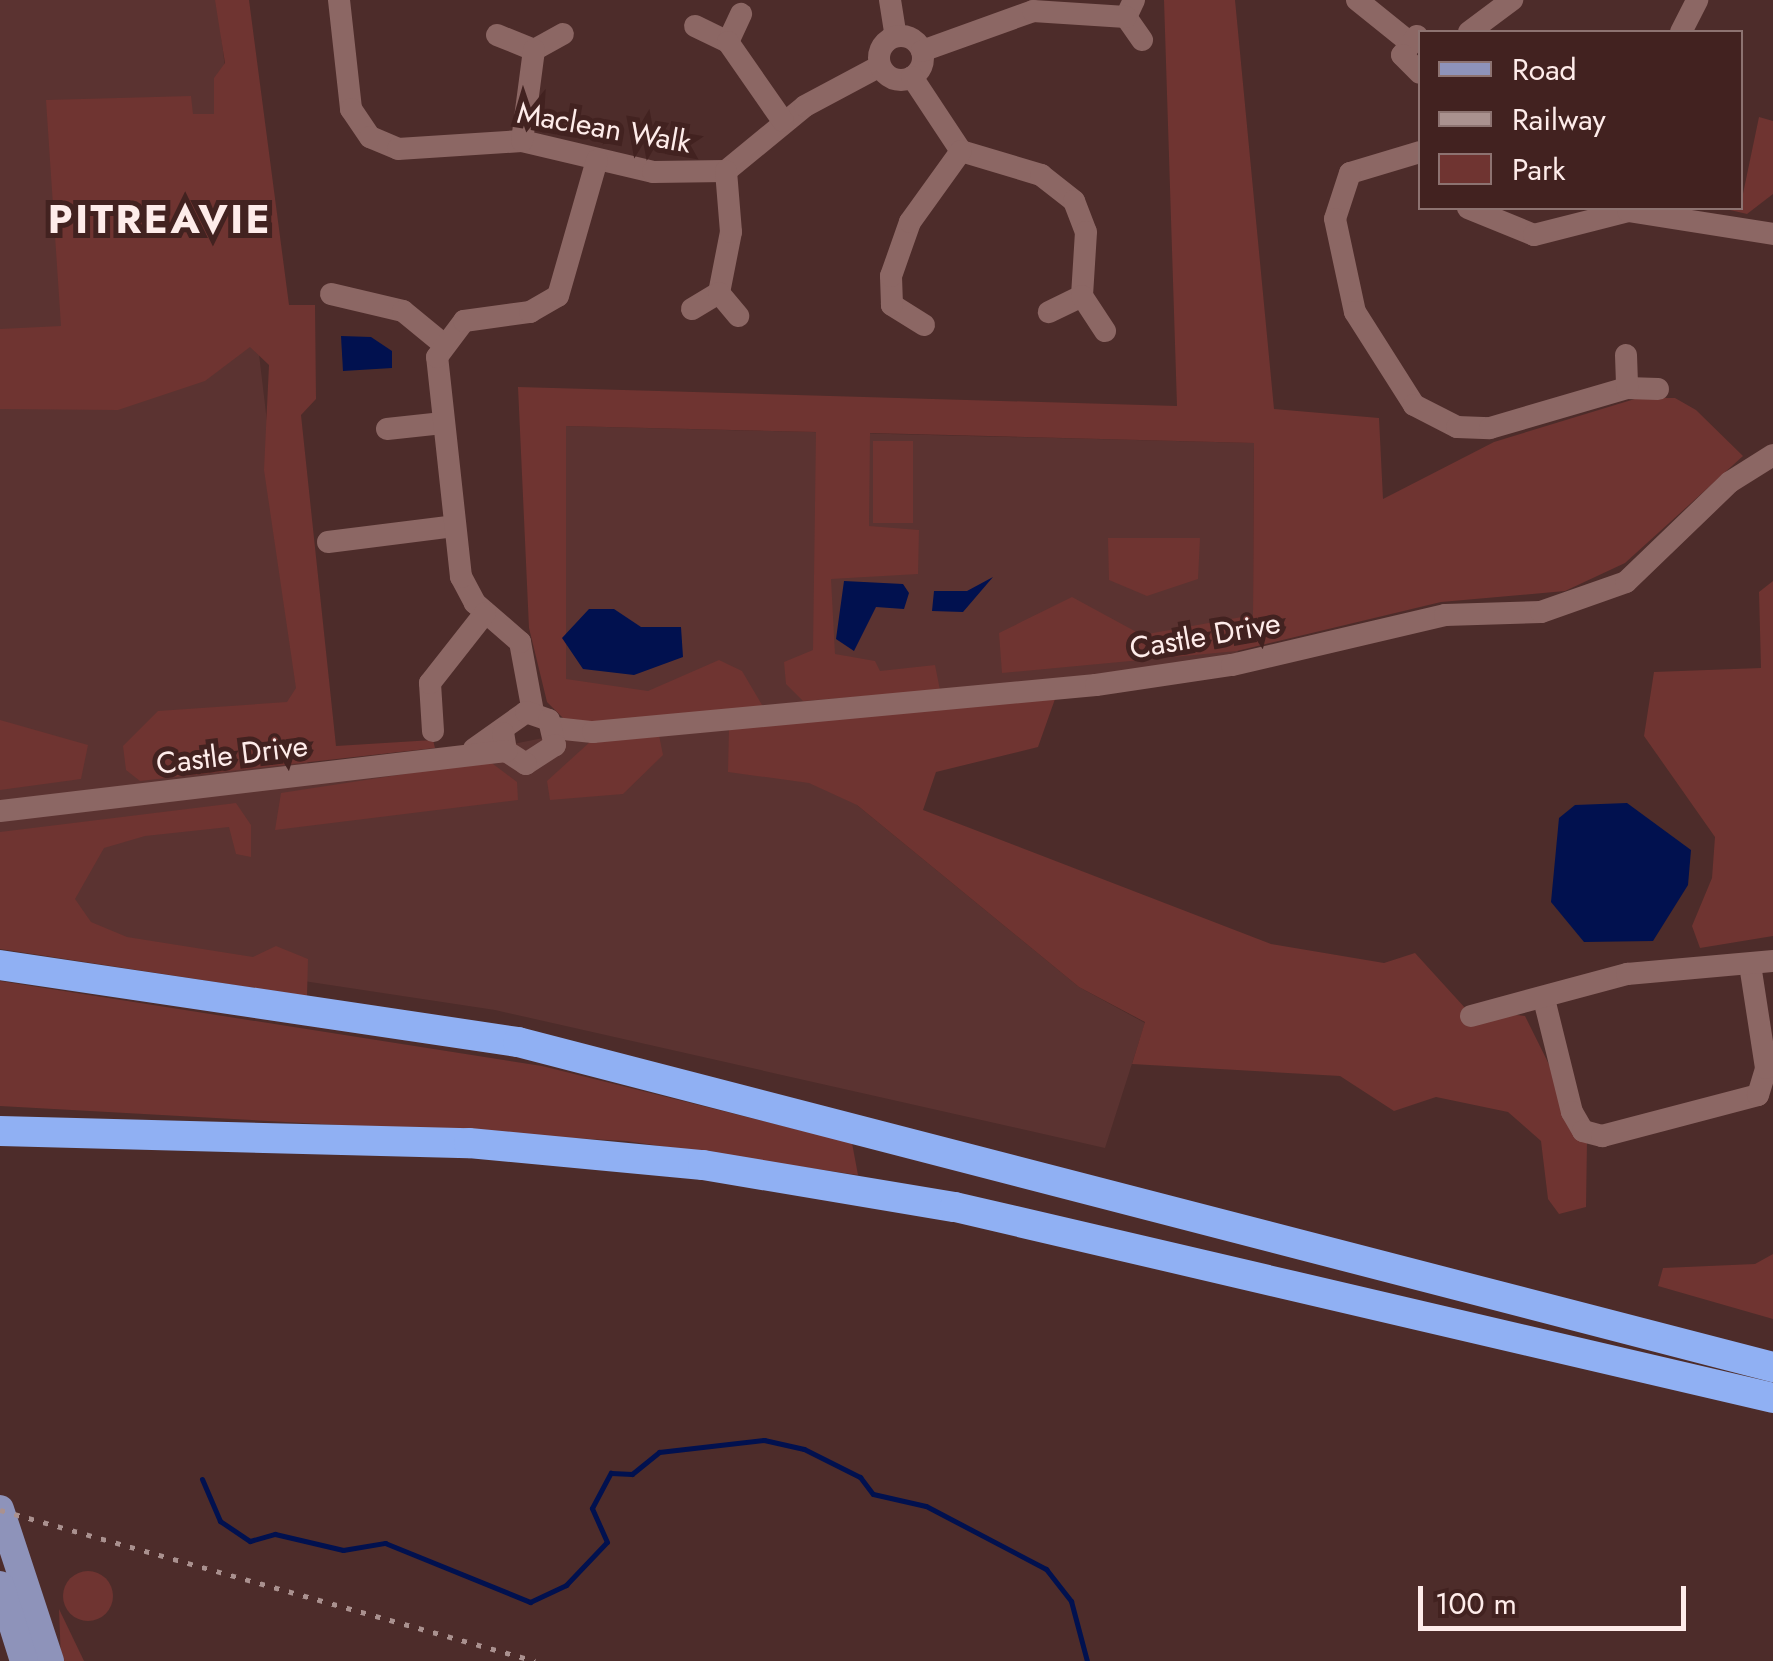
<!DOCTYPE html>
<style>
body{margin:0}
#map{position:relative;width:1773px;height:1661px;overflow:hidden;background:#4d2c2a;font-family:Jost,sans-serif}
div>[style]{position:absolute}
.built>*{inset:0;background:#5b3331}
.green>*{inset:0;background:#6f3431;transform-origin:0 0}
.round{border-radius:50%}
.water>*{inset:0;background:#01114f}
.stream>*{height:5px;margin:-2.5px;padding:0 2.5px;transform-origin:2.5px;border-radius:2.5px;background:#01114f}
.minor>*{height:22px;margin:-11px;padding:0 11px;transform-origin:11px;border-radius:11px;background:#8c6764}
.minor>.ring{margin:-11px;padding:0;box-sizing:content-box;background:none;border:22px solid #8c6764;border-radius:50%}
.major>*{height:28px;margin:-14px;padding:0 14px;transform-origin:14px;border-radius:14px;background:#8e93ba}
.highway>*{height:30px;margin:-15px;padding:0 15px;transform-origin:15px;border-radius:15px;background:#90b0f3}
.rail>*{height:5px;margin-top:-2.5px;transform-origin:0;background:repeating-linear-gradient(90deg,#aa918f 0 5px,transparent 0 15px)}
span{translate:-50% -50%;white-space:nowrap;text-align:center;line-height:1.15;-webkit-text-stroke:10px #422220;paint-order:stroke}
.street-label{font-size:30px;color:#feecea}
.district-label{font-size:40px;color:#feecea;font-weight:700;letter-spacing:2.5px}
.legend{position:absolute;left:1418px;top:30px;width:325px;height:180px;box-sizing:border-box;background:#422220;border:2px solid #8d7371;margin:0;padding:12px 18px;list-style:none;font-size:30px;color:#feecea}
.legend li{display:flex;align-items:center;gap:20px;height:50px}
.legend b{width:50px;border:2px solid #8d7371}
.scale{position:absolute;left:1418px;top:1586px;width:268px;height:45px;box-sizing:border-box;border:5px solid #feecea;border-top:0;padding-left:12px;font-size:30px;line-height:35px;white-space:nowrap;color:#feecea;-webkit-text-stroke:8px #422220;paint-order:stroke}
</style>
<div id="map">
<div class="built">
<i style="clip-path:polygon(0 0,217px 0,310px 784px,543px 738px,577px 716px,566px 679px,566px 426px,1254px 443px,1253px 615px,1232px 665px,808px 711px,857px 805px,1079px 987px,1145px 1023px,1105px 1148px,495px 1010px,0 935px)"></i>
</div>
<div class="green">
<i style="clip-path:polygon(215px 0,249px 0,289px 305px,315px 305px,316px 399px,301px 415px,336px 746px,433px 740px,435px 748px,140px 781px,126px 770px,123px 746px,158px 711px,287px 702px,296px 688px,264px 470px,269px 365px,250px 347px,205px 381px,118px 410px,0 409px,0 329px,61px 326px,46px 100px,191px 96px,193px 114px,214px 114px,214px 78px,225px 63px)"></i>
<i style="clip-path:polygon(1164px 0,1235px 0,1274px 409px,1379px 418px,1383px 499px,1494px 442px,1638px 398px,1675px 398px,1696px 410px,1743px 456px,1625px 563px,1565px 591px,1441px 602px,1237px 651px,1002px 673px,999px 633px,1072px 597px,1142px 635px,1253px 615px,1254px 443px,870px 433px,869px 526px,919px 530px,918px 574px,831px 579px,835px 654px,875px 661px,880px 671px,935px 665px,940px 690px,803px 701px,786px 684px,784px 662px,813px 650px,816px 432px,566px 426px,566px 679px,648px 691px,719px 660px,742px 671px,768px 715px,567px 722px,547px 702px,529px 628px,518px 387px,1177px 406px)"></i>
<i style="clip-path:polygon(1759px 117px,1773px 121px,1773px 194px,1747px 214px,1730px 210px,1740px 208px)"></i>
<i style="left:873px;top:441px;width:40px;height:82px"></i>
<i style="clip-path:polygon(1108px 538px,1200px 538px,1198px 579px,1147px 596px,1109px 580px)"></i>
<i style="clip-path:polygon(1773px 581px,1773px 936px,1700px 948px,1692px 926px,1712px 878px,1715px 837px,1644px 736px,1654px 672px,1761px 668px,1759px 592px)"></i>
<i style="clip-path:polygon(1055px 699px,1038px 747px,936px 772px,923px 810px,1271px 944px,1384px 963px,1415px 953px,1466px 1009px,1525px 1016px,1587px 1141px,1586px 1207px,1559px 1214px,1548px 1199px,1541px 1141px,1508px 1112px,1436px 1097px,1394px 1111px,1340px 1076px,1132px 1064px,1145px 1022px,1079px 987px,857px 805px,809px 783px,728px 772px,729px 728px)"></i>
<i style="clip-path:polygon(0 720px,88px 745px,81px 779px,0 790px)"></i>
<i style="clip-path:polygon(659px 735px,663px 755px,623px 794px,550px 800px,547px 781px,591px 741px)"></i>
<i style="clip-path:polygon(489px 761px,517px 782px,518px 800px,275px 830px,281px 793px)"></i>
<i style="clip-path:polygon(236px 803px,251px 825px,251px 857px,236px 854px,229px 827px,145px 836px,104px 848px,75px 899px,91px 922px,127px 937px,253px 957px,276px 946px,308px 959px,307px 996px,0 949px,0 832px)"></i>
<i style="clip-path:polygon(0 981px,542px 1066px,852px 1143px,858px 1175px,626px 1141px,0 1106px)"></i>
<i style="clip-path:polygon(1773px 1254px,1773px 1319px,1658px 1286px,1663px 1268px,1755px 1264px)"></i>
<i class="round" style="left:63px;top:1571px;width:50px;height:50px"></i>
<i style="clip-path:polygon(59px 1609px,84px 1661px,61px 1661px)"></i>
</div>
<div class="water">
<i style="clip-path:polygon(341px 336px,371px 337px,392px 351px,392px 368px,343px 371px)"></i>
<i style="clip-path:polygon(993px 577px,963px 612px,932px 611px,934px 591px,967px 591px)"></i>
<i style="clip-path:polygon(844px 581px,903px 584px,909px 593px,904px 609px,876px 607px,854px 651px,836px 639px)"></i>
<i style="clip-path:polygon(589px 609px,614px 609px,641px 627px,681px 627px,683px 657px,634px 675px,583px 669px,562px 638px)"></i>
<i style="clip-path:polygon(1627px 803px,1691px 850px,1688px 885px,1653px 941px,1584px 942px,1551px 902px,1559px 818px,1575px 805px)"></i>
</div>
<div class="stream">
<i style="left:202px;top:1479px;width:46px;rotate:66.8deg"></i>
<i style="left:220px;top:1521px;width:36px;rotate:34deg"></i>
<i style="left:250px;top:1541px;width:26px;rotate:-16deg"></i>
<i style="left:275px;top:1534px;width:70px;rotate:13.2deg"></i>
<i style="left:343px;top:1550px;width:43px;rotate:-9.5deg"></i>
<i style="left:385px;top:1543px;width:157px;rotate:22.1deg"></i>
<i style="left:530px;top:1602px;width:40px;rotate:-25deg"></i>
<i style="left:566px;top:1585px;width:59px;rotate:-46.4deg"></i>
<i style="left:607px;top:1542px;width:37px;rotate:-114deg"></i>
<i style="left:592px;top:1508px;width:40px;rotate:-62deg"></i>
<i style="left:611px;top:1473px;width:21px;rotate:3deg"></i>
<i style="left:632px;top:1474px;width:35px;rotate:-39deg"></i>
<i style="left:659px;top:1452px;width:106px;rotate:-6.5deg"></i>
<i style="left:764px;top:1440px;width:41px;rotate:12.7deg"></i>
<i style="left:804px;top:1449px;width:63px;rotate:26.6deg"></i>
<i style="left:860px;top:1477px;width:21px;rotate:53deg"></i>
<i style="left:873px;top:1494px;width:54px;rotate:12.8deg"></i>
<i style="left:926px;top:1506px;width:136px;rotate:27.7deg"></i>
<i style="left:1046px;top:1569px;width:41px;rotate:52deg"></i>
<i style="left:1071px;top:1601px;width:62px;rotate:75.1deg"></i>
</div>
<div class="minor">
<i style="left:339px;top:0;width:110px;rotate:83.7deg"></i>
<i style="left:351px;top:109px;width:34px;rotate:56deg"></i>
<i style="left:370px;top:137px;width:30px;rotate:23deg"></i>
<i style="left:398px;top:149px;width:124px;rotate:-3.7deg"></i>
<i style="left:522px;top:141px;width:135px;rotate:13.3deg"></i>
<i style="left:653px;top:172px;width:73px;rotate:-0.8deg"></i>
<i style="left:726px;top:171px;width:102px;rotate:-39.4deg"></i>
<i style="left:805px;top:106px;width:85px;rotate:-28.1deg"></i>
<i style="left:890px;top:0;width:36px;rotate:81deg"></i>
<i style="left:1134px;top:0;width:19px;rotate:115deg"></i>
<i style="left:1126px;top:17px;width:28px;rotate:55deg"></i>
<i style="left:1357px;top:0;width:65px;rotate:38.8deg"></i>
<i style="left:695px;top:26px;width:37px;rotate:26deg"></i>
<i style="left:728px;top:42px;width:31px;rotate:-65deg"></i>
<i style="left:1469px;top:32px;width:54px;rotate:-36.7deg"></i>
<i style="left:1681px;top:32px;width:36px;rotate:-63deg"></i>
<i style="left:497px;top:35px;width:40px;rotate:22deg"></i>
<i style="left:534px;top:50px;width:33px;rotate:-29deg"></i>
<i style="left:1417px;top:36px;width:24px;rotate:128deg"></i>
<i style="left:1402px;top:55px;width:25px;rotate:45deg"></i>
<i class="ring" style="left:879px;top:36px;width:22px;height:22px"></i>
<i style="left:728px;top:42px;width:96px;rotate:55.2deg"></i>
<i style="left:922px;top:51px;width:118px;rotate:-19.8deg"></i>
<i style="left:1033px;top:11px;width:93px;rotate:3.7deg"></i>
<i style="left:912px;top:77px;width:89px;rotate:56.5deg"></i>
<i style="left:961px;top:151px;width:84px;rotate:16.7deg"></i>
<i style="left:1041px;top:175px;width:42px;rotate:38.2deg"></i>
<i style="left:1074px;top:201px;width:33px;rotate:69deg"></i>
<i style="left:1086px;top:232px;width:64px;rotate:93.6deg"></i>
<i style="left:1082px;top:296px;width:37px;rotate:154deg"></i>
<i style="left:522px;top:141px;width:92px;rotate:-82.5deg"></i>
<i style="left:1420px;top:152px;width:73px;rotate:163.3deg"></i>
<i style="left:1350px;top:173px;width:48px;rotate:108.1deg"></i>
<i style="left:1335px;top:219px;width:95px;rotate:77.9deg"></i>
<i style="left:1355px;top:312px;width:110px;rotate:57.6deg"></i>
<i style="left:1414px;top:405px;width:48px;rotate:27.1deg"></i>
<i style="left:1457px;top:427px;width:33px;rotate:2deg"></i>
<i style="left:1490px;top:428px;width:143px;rotate:-16.3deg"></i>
<i style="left:1627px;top:388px;width:31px;rotate:2deg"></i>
<i style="left:1468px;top:208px;width:71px;rotate:22.2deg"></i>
<i style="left:1534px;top:235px;width:97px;rotate:-14.3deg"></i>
<i style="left:1628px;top:211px;width:147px;rotate:9deg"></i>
<i style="left:719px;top:293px;width:62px;rotate:-78.9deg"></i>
<i style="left:731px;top:232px;width:61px;rotate:-94.7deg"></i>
<i style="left:331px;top:294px;width:74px;rotate:13.3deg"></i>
<i style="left:403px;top:311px;width:50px;rotate:39.4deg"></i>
<i style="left:1082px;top:296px;width:42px;rotate:56.7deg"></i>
<i style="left:692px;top:309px;width:31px;rotate:-31deg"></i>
<i style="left:719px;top:293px;width:30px;rotate:50deg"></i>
<i style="left:924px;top:325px;width:38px;rotate:-148deg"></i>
<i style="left:892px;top:305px;width:29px;rotate:-92deg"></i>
<i style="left:891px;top:276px;width:57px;rotate:-70.6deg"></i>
<i style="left:910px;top:222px;width:87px;rotate:-54.3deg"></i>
<i style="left:1626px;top:355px;width:33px;rotate:88deg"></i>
<i style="left:387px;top:429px;width:56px;rotate:-6.1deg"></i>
<i style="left:328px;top:542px;width:127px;rotate:-7.2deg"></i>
<i style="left:533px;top:712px;width:71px;rotate:-100.5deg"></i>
<i style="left:520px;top:642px;width:60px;rotate:-139.1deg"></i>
<i style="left:475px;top:603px;width:30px;rotate:-118deg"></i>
<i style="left:461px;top:577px;width:221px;rotate:-96.2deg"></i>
<i style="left:437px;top:357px;width:45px;rotate:-53.1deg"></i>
<i style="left:464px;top:321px;width:67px;rotate:-7.8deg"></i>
<i style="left:530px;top:312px;width:32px;rotate:-30deg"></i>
<i style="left:558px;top:296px;width:141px;rotate:-74deg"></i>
<i style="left:554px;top:728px;width:39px;rotate:6deg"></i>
<i style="left:593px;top:732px;width:505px;rotate:-5.34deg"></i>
<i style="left:1096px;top:685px;width:137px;rotate:-8.4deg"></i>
<i style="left:1232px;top:665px;width:219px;rotate:-13.2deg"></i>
<i style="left:1445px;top:615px;width:96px;rotate:-1.8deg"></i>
<i style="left:1541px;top:612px;width:90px;rotate:-19.4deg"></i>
<i style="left:1626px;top:582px;width:144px;rotate:-43.9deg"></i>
<i style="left:1730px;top:482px;width:51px;rotate:-32.1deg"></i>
<i style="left:433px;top:731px;width:48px;rotate:-93.6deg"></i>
<i style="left:430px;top:683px;width:89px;rotate:-51.8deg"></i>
<i style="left:474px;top:749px;width:64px;rotate:-35.4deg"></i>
<i style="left:526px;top:712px;width:24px;rotate:19deg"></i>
<i style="left:549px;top:720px;width:26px;rotate:77deg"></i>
<i style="left:555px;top:745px;width:35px;rotate:147deg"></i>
<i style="left:526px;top:764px;width:24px;rotate:-147deg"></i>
<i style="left:506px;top:751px;width:18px;rotate:-99deg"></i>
<i style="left:0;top:811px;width:510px;rotate:-6.76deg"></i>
<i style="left:1544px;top:999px;width:116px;rotate:76.1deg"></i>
<i style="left:1572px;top:1112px;width:22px;rotate:60deg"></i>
<i style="left:1583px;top:1131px;width:20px;rotate:15deg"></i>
<i style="left:1602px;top:1136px;width:161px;rotate:-14.7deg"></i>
<i style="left:1758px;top:1095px;width:28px;rotate:-73deg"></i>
<i style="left:1766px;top:1068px;width:104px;rotate:-98.8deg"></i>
<i style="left:1471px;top:1016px;width:162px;rotate:-15.1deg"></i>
<i style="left:1627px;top:974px;width:147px;rotate:-5.1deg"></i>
</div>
<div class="major">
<i style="left:0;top:1509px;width:160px;rotate:71.8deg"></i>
<i style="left:0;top:1585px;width:80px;rotate:72.5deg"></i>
</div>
<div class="highway">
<i style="left:0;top:965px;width:524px;rotate:8.46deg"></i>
<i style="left:518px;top:1042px;width:1296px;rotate:14.52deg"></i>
<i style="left:0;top:1131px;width:469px;rotate:1.5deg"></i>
<i style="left:469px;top:1143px;width:235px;rotate:5.4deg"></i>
<i style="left:703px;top:1165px;width:255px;rotate:9.5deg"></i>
<i style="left:955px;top:1207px;width:840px;rotate:13.14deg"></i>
</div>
<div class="rail">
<i style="left:0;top:1510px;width:556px;rotate:15.76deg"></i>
</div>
<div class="street-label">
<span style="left:604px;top:128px;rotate:10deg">Maclean Walk</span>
<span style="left:1205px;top:636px;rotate:-10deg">Castle Drive</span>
<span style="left:232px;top:755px;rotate:-7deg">Castle Drive</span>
</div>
<div class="district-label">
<span style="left:160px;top:219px">PITREAVIE</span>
</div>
<ul class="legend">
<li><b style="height:12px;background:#8e93ba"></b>Road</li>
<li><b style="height:12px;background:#aa918f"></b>Railway</li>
<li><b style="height:28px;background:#6f3431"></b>Park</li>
</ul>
<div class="scale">100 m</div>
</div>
